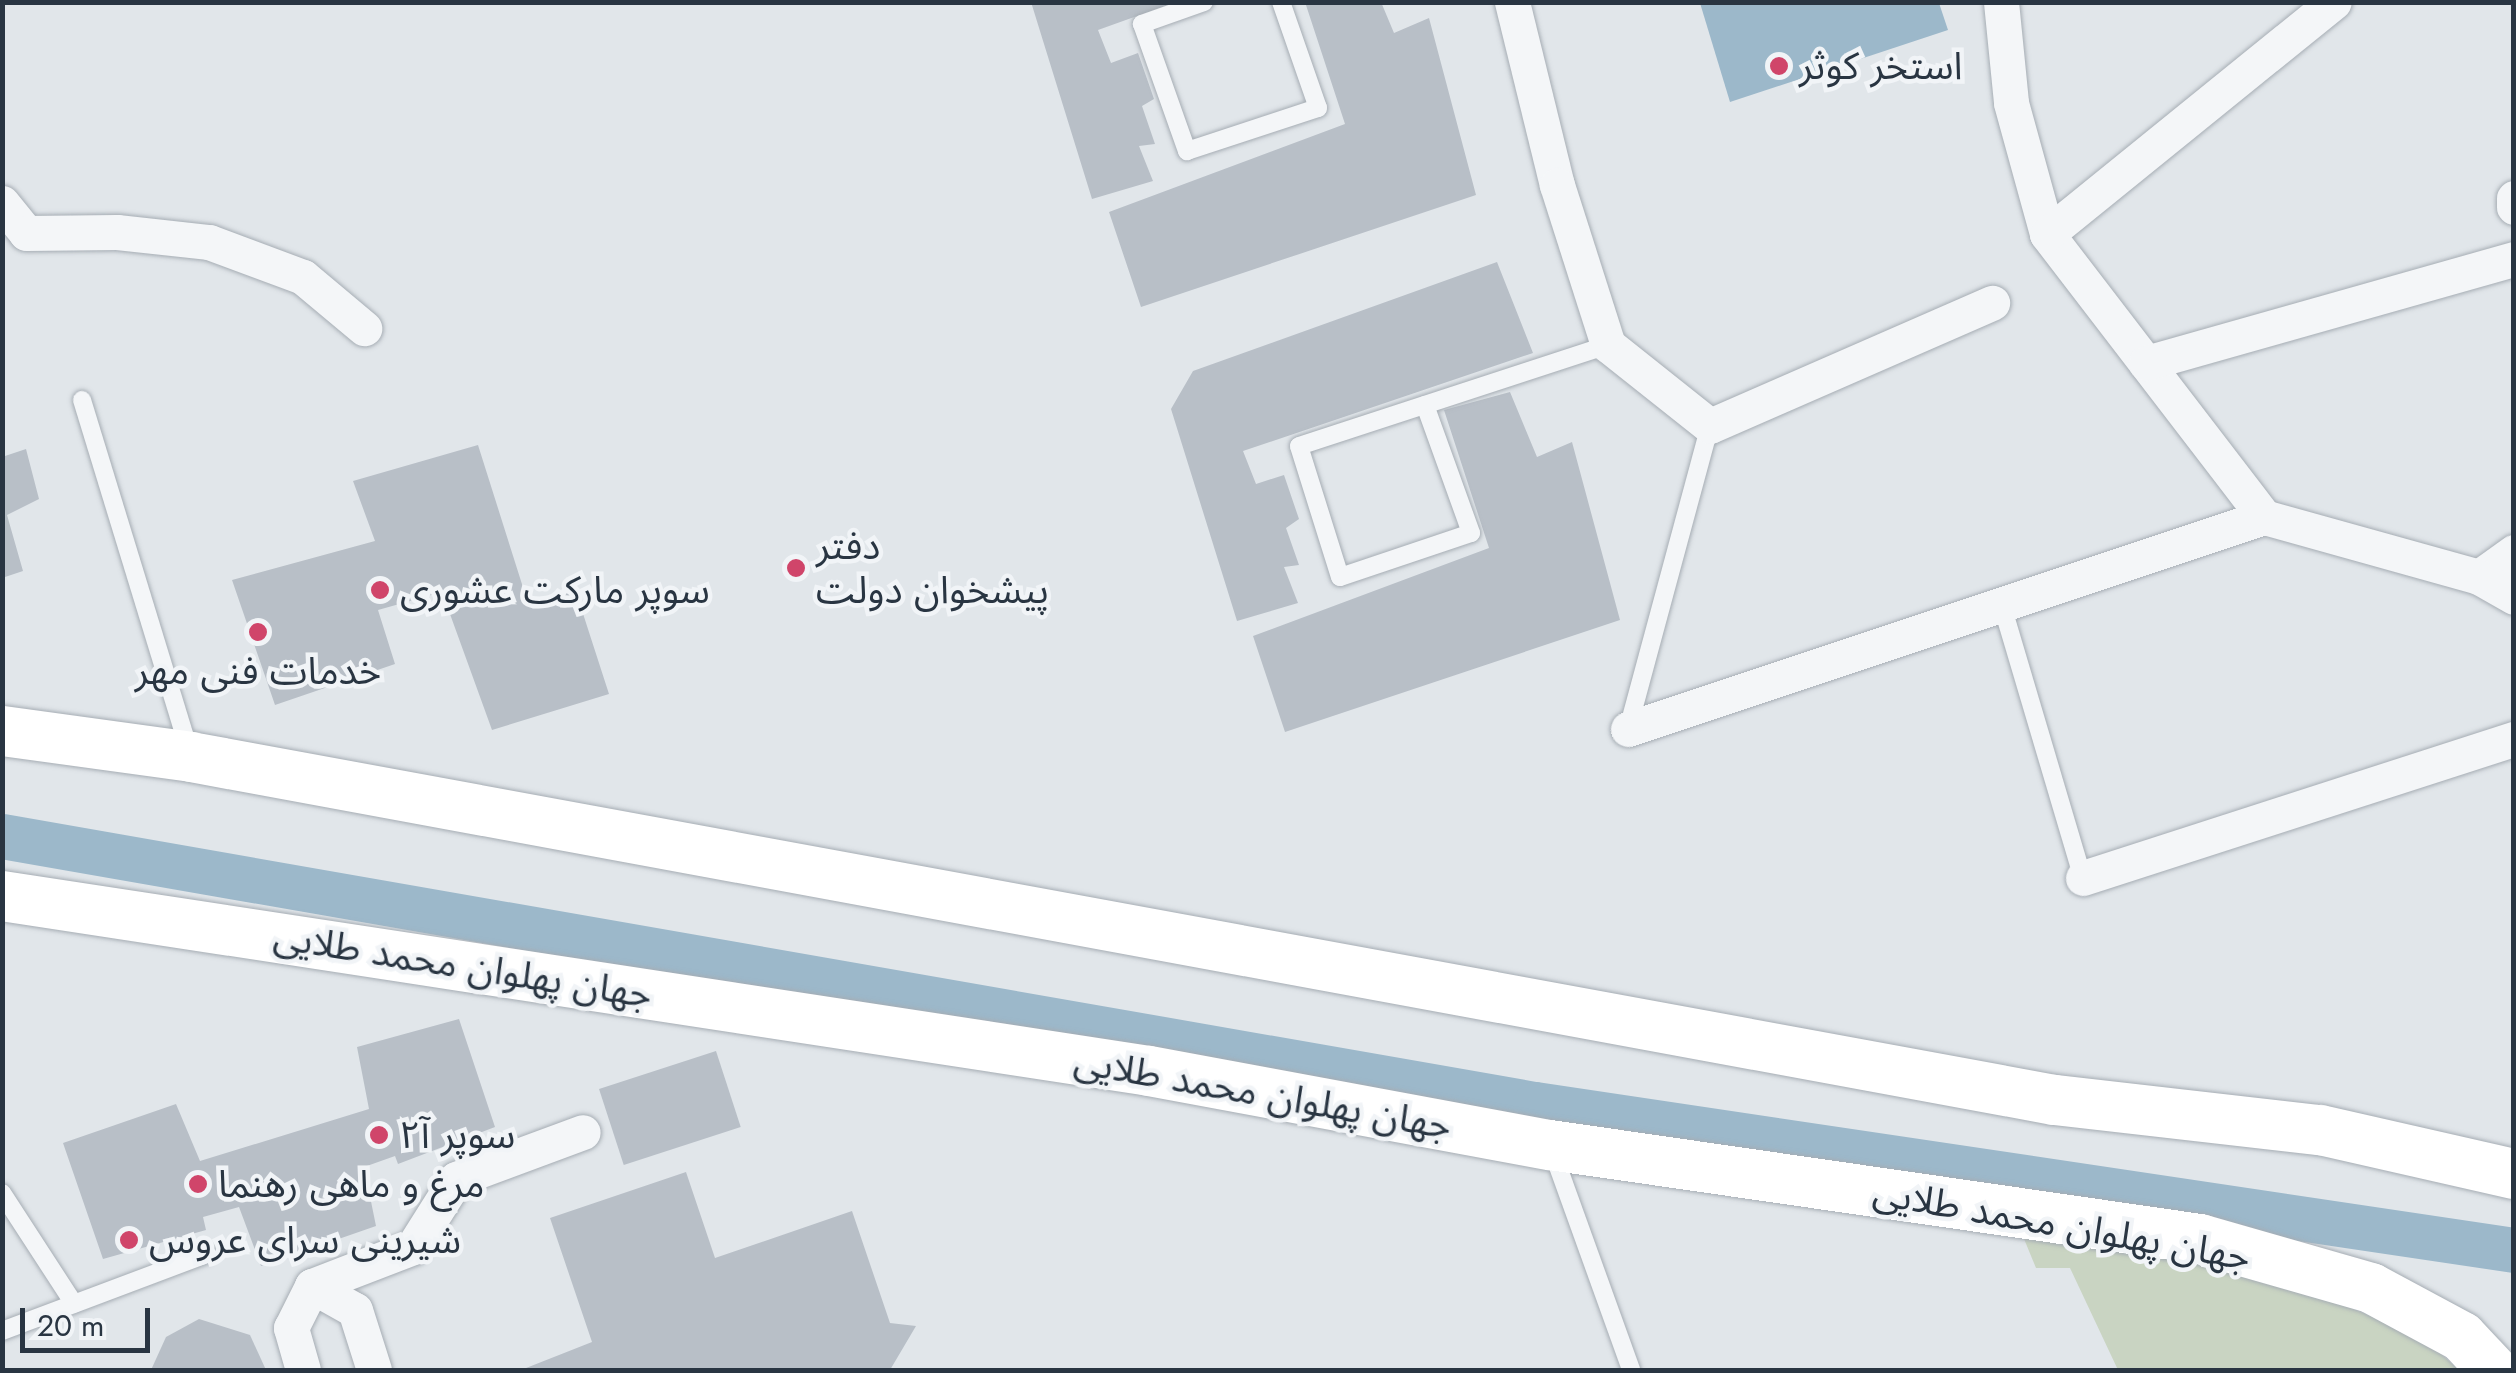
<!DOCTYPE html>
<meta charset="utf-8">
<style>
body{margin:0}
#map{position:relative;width:2516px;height:1373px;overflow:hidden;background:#e1e6ea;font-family:Jost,"Noto Sans Arabic",sans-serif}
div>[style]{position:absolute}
.green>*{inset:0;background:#c9d4c2}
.water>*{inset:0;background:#9cb8ca}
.canal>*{height:45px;margin:-22.5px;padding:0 22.5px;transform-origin:22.5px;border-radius:22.5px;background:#9cb8ca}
.building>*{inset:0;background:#b8bfc7;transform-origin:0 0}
.roads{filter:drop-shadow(0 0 2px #a6adb4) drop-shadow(0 0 2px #a6adb4)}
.lane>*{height:18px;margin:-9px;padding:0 9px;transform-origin:9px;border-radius:9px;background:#f4f6f8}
.street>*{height:35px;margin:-17.5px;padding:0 17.5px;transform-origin:17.5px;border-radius:17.5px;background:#f4f6f8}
.secondary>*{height:50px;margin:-25px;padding:0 25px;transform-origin:25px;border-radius:25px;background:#fff}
.dots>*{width:28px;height:28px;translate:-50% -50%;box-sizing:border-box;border:5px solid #f1f4f7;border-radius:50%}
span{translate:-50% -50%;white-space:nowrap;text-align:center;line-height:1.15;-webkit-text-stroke:9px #f1f4f7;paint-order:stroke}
.poi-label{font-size:38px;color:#293542}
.left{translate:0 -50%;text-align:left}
.street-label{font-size:38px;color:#293542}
.frame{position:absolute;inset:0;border:5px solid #293542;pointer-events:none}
.scale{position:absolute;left:20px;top:1308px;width:130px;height:45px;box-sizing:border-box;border:5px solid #293542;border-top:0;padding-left:12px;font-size:30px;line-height:35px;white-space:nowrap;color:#293542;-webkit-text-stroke:8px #f1f4f7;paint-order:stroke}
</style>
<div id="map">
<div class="green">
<i style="clip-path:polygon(2020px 1229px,2266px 1274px,2421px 1336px,2459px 1370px,2118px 1370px,2070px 1268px,2036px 1268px)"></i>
</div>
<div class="water">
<i style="clip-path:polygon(1700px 3px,1939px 3px,1948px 30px,1730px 102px)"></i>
</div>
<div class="canal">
<i style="left:2px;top:836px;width:1556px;rotate:9.92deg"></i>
<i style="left:1535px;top:1104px;width:990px;rotate:8.48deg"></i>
</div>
<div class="building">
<i style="clip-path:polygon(1031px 2px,1176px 2px,1098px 30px,1111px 63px,1138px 53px,1154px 99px,1142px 106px,1155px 144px,1139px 146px,1153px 181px,1092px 199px)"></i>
<i style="clip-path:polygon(1305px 2px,1381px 2px,1394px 33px,1429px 18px,1476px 195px,1141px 307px,1109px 212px,1345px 124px)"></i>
<i style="clip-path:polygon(1497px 262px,1533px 353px,1243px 451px,1256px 484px,1284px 475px,1299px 519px,1286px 528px,1299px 565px,1284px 567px,1298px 603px,1237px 621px,1171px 409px,1193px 371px)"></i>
<i style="clip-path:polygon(1510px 392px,1537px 457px,1572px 442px,1620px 620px,1285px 732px,1253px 636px,1489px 548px,1444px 410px)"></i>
<i style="clip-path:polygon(478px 445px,527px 600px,576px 592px,609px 694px,492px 730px,442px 592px,378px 610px,395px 664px,275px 705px,232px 580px,375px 541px,353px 481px)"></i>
<i style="clip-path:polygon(26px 449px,39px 499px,7px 515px,23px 571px,2px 578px,2px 457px)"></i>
<i style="clip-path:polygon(459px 1019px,495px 1127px,398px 1164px,395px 1156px,364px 1167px,376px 1226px,261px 1266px,239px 1207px,203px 1217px,206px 1230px,103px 1259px,63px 1143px,176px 1104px,200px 1161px,369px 1109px,357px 1047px)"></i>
<i style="left:716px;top:1051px;width:80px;height:123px;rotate:72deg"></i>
<i style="clip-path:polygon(686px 1172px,715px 1258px,852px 1211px,890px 1323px,916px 1326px,890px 1370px,521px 1370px,592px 1342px,550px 1218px)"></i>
<i style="clip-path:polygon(199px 1319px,250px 1335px,266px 1370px,151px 1370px,166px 1337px)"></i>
</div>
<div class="roads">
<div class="lane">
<i style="left:1204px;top:2px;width:66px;rotate:160.5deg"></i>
<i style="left:1142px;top:24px;width:135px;rotate:70.5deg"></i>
<i style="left:1187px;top:151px;width:138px;rotate:-18.2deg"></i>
<i style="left:1318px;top:108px;width:112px;rotate:-109.2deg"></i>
<i style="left:82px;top:400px;width:369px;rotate:73deg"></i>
<i style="left:1425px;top:405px;width:136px;rotate:70.2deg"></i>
<i style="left:1471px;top:533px;width:138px;rotate:161.4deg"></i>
<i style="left:1340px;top:577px;width:137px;rotate:-107.4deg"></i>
<i style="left:1299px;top:446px;width:325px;rotate:-18.1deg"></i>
<i style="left:2001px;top:602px;width:288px;rotate:73.5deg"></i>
<i style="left:1628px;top:729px;width:314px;rotate:-74.9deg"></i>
<i style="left:1552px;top:1150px;width:234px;rotate:70.2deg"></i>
<i style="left:2px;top:1193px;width:132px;rotate:57deg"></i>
<i style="left:2px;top:1331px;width:219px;rotate:-20.6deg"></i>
</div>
<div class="street">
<i style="left:1512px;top:2px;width:188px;rotate:76.2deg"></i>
<i style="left:1557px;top:185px;width:168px;rotate:72.3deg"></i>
<i style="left:1608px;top:345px;width:130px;rotate:38.5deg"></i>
<i style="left:1710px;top:426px;width:308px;rotate:-23.6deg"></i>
<i style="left:2001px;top:2px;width:101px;rotate:84.3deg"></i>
<i style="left:2011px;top:103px;width:136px;rotate:74.6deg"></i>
<i style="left:2047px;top:234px;width:357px;rotate:52.5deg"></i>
<i style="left:2514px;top:198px;width:9px;rotate:90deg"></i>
<i style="left:2px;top:203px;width:38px;rotate:51deg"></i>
<i style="left:26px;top:233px;width:91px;rotate:-0.6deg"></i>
<i style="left:117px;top:232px;width:93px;rotate:6.2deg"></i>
<i style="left:209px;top:242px;width:100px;rotate:20.4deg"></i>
<i style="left:303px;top:277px;width:80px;rotate:39.9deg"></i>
<i style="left:2047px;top:234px;width:369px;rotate:-39deg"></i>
<i style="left:2146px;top:363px;width:382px;rotate:-15.8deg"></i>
<i style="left:2479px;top:577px;width:43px;rotate:-35.5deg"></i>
<i style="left:1628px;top:729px;width:670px;rotate:-18.43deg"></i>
<i style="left:2264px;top:517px;width:223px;rotate:15.6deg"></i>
<i style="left:2479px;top:577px;width:40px;rotate:29.7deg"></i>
<i style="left:2083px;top:878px;width:453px;rotate:-17.9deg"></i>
<i style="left:312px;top:1286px;width:49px;rotate:29.2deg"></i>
<i style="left:355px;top:1310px;width:63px;rotate:72.4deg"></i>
<i style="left:303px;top:1370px;width:44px;rotate:-105.9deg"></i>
<i style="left:291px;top:1328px;width:47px;rotate:-63.4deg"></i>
<i style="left:312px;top:1286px;width:108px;rotate:-21.1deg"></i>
<i style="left:413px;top:1247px;width:80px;rotate:-57.7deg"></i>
<i style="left:456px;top:1179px;width:135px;rotate:-20.3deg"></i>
</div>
<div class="secondary">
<i style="left:2px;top:731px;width:191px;rotate:7.8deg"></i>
<i style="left:191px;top:757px;width:1895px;rotate:10.43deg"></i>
<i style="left:2055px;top:1100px;width:267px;rotate:6.5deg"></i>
<i style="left:2320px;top:1130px;width:199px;rotate:12.8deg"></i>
<i style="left:2px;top:896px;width:1160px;rotate:8.67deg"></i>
<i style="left:1149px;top:1071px;width:408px;rotate:10.5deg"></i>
<i style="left:1550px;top:1145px;width:657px;rotate:8.23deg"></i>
<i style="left:2200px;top:1239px;width:178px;rotate:16deg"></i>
<i style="left:2371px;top:1288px;width:103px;rotate:28.3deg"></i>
<i style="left:2462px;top:1337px;width:45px;rotate:46.8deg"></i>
</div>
</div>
<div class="dots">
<i style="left:1779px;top:66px;background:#d0456a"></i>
<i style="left:796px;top:568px;background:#d0456a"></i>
<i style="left:380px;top:590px;background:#d0456a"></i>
<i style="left:258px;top:632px;background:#d0456a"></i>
<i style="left:379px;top:1135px;background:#d0456a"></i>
<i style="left:198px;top:1184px;background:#d0456a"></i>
<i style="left:129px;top:1240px;background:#d0456a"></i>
</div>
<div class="poi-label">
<span class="left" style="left:1799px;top:66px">استخر کوثر</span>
<span class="left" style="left:816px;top:568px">دفتر<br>پیشخوان دولت</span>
<span class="left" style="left:400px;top:590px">سوپر مارکت عشوری</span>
<span style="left:258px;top:671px">خدمات فنی مهر</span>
<span class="left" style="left:399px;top:1135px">سوپر آ۲</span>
<span class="left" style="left:218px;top:1184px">مرغ و ماهی رهنما</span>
<span class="left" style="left:149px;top:1240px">شیرینی سرای عروس</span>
</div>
<div class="street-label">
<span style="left:463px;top:965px;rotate:9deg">جهان پهلوان محمد طلایی</span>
<span style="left:1263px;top:1093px;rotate:10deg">جهان پهلوان محمد طلایی</span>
<span style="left:2062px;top:1224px;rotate:10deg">جهان پهلوان محمد طلایی</span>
</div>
<div class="frame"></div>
<div class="scale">20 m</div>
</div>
